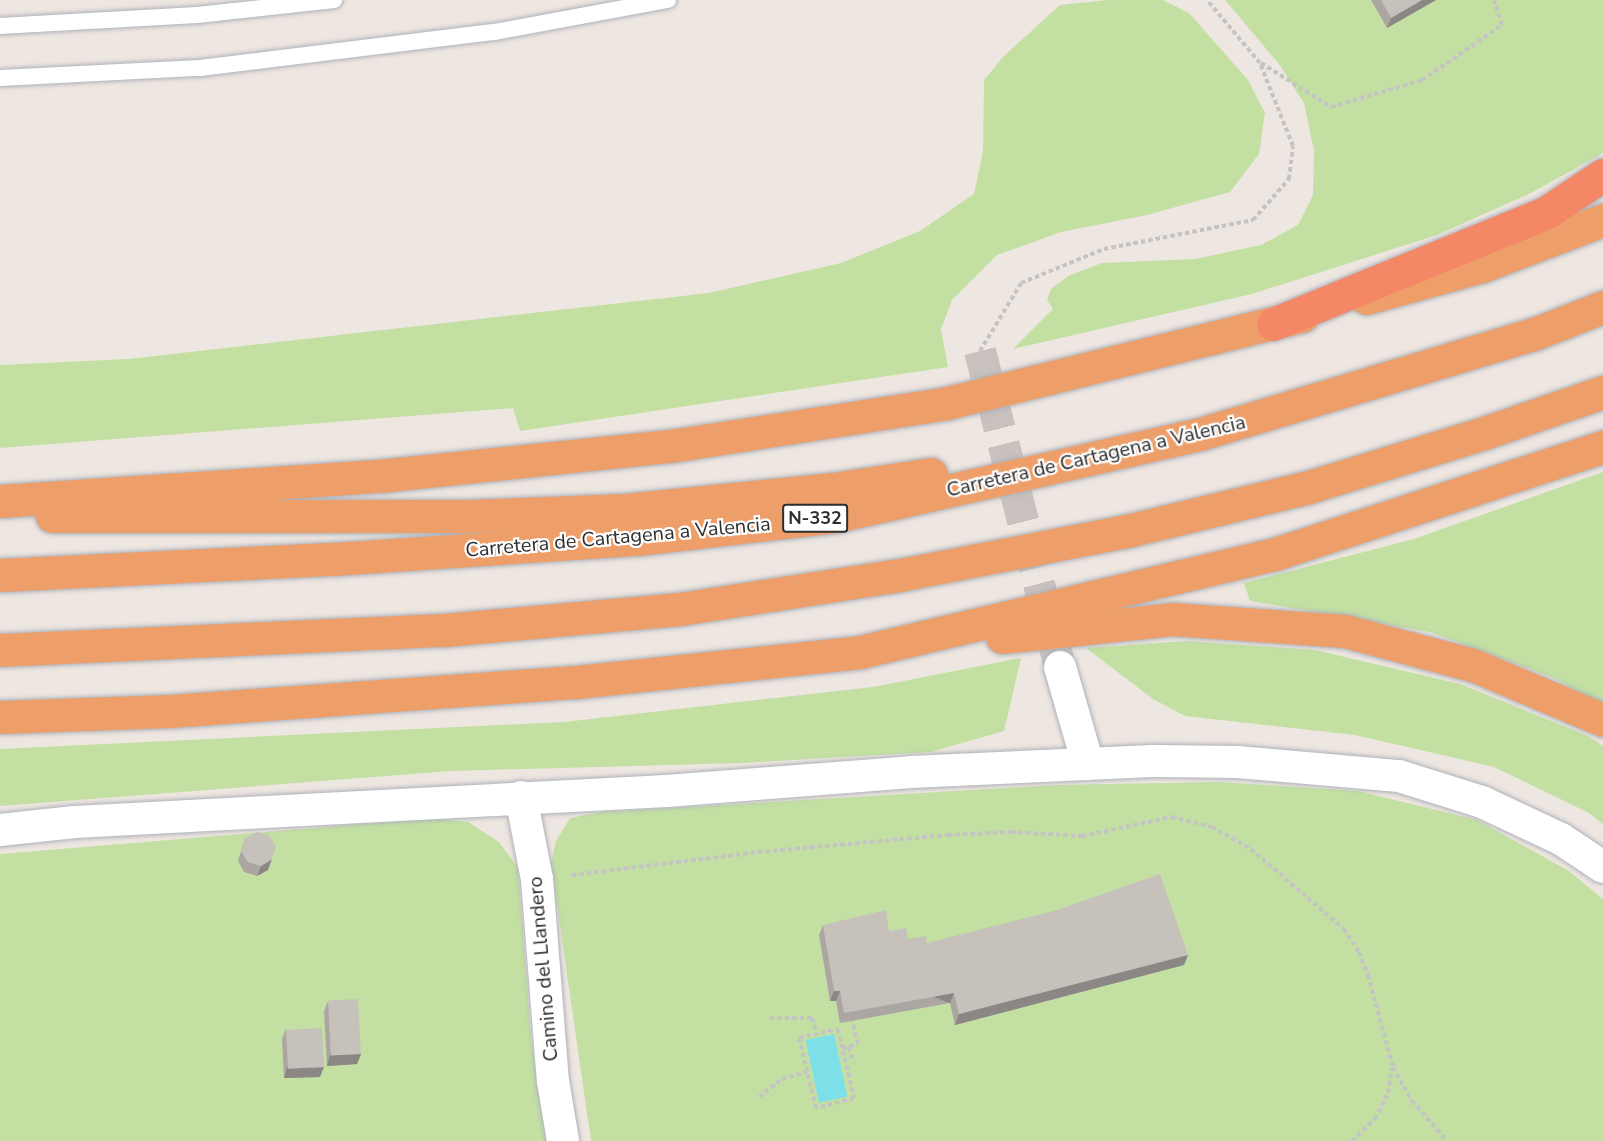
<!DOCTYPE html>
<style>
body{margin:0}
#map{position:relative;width:1603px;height:1141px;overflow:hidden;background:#eee6e1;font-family:"Nunito Sans",sans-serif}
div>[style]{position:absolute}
.green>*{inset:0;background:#c3e0a2}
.water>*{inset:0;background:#7de0e8;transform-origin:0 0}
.minor-tunnel>*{height:32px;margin-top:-16px;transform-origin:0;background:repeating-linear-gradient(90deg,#c8c1bd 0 32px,transparent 0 48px)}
.path>*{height:4px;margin-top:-2px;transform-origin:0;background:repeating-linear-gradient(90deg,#c4c4c4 0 4.5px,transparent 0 7.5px)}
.roads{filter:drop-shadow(0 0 2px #aeb2b9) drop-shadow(0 0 2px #aeb2b9)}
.service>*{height:16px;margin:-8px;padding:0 8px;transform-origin:8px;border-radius:8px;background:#fff}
.minor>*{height:32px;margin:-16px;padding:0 16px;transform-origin:16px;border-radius:16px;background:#fff}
.trunk>*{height:33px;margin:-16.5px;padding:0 16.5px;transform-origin:16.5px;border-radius:16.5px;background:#ee9e69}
.motorway>*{height:33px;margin:-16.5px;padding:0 16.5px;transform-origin:16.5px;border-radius:16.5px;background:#f48866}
.wall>*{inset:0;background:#aba6a2}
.shaded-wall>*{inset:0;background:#8b8784;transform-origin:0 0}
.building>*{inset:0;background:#c7c1bc;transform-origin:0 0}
span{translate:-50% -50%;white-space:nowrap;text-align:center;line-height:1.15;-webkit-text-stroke:4.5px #fff;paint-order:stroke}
.shield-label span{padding:2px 4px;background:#fff;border:2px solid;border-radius:4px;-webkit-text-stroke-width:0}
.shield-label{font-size:18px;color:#2e2e2e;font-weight:700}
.street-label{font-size:20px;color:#2e2e2e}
</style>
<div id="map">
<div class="green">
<i style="clip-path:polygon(1108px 0,1163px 0,1189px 13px,1248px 80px,1265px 113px,1259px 154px,1230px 192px,1147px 215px,1061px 232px,997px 255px,952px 300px,941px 329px,948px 367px,520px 431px,513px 408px,0 448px,0 365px,128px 359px,709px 293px,841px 263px,920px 231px,974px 194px,983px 152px,984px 80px,1004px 56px,1060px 5px)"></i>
<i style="clip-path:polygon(1225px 0,1603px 0,1603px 153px,1531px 193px,1437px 235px,1252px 294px,1013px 349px,1053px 309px,1047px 300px,1051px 289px,1068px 276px,1102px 263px,1195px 259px,1261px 245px,1298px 225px,1313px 195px,1314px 151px,1304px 103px,1279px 64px)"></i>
<i style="clip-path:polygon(1603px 472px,1603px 705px,1554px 678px,1430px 632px,1250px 601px,1244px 583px,1414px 539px)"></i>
<i style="clip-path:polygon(1186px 641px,1315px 650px,1460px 684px,1588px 736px,1603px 746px,1603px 824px,1589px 813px,1494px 767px,1355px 735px,1185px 716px,1153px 699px,1086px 648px)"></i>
<i style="clip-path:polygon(1021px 658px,1004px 731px,931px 752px,741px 763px,451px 771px,0 806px,0 749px,564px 722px,873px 687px)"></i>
<i style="clip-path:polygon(1220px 782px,1358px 791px,1477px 820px,1569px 871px,1603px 899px,1603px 1141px,591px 1141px,551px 863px,556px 841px,570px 818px,603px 812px,1057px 785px)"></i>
<i style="clip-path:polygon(434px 818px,468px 822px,499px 842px,518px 868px,531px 1037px,546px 1141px,0 1141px,0 854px)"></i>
</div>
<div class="water">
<i style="left:834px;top:1034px;width:64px;height:29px;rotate:78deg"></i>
</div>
<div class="minor-tunnel">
<i style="left:980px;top:351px;width:326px;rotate:75.8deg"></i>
</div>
<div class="path">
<i style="left:1261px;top:63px;width:83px;rotate:32.2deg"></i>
<i style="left:1331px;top:107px;width:95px;rotate:-16.5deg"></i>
<i style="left:1422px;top:80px;width:97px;rotate:-34.5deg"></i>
<i style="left:1502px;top:25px;width:26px;rotate:-108deg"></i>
<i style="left:980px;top:351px;width:79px;rotate:-58.9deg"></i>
<i style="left:1021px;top:283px;width:90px;rotate:-22.3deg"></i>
<i style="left:1104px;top:249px;width:152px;rotate:-11deg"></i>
<i style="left:1253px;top:220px;width:55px;rotate:-48.7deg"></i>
<i style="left:1289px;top:179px;width:33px;rotate:-83deg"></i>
<i style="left:1293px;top:146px;width:89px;rotate:-111.7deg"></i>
<i style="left:1260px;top:63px;width:82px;rotate:-130.1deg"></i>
<i style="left:572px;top:875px;width:187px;rotate:-7deg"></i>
<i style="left:758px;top:852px;width:191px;rotate:-5.1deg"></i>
<i style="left:948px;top:835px;width:63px;rotate:-2.7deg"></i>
<i style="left:1011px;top:832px;width:71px;rotate:3.2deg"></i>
<i style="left:1082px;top:836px;width:92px;rotate:-11.9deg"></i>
<i style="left:1172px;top:817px;width:41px;rotate:14deg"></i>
<i style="left:1212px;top:827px;width:45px;rotate:29.4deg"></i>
<i style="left:1251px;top:849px;width:123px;rotate:40.7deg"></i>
<i style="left:1344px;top:929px;width:27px;rotate:57deg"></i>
<i style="left:1359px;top:952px;width:25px;rotate:69deg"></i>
<i style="left:1368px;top:975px;width:95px;rotate:74.8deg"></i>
<i style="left:1393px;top:1067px;width:39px;rotate:61deg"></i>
<i style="left:1412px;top:1101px;width:53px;rotate:48.8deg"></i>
<i style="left:770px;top:1018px;width:42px"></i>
<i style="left:812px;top:1018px;width:16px;rotate:72deg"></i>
<i style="left:838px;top:1029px;width:71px;rotate:76.9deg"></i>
<i style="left:854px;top:1098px;width:39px;rotate:165deg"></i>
<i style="left:816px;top:1108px;width:72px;rotate:-103.7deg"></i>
<i style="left:799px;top:1038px;width:40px;rotate:-13deg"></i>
<i style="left:849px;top:1047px;width:16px;rotate:75deg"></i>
<i style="left:842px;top:1048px;width:16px;rotate:-14deg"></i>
<i style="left:858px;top:1044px;width:25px;rotate:-104deg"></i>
<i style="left:759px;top:1097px;width:29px;rotate:-38deg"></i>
<i style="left:782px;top:1079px;width:26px;rotate:-16deg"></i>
<i style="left:1352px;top:1141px;width:32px;rotate:-44deg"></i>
<i style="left:1375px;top:1119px;width:29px;rotate:-63deg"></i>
<i style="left:1388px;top:1093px;width:25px;rotate:-81deg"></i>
</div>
<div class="roads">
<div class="service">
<i style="left:0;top:26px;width:197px;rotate:-3.2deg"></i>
<i style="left:197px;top:15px;width:138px;rotate:-6.2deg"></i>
<i style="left:0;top:78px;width:200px;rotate:-2.9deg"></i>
<i style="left:200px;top:68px;width:297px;rotate:-7deg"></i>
<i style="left:495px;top:32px;width:176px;rotate:-10.5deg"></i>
</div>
<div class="minor">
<i style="left:1060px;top:667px;width:101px;rotate:73.9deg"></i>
<i style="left:521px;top:797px;width:84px;rotate:79deg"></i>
<i style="left:537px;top:879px;width:203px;rotate:85.5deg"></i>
<i style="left:553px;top:1081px;width:61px;rotate:80.5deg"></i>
<i style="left:0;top:830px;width:75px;rotate:-6.1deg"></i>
<i style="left:75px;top:822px;width:592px;rotate:-3deg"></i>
<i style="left:666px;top:791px;width:246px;rotate:-4.4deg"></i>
<i style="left:911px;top:772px;width:241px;rotate:-2.6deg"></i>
<i style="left:1152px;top:761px;width:86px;rotate:0.7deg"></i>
<i style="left:1238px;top:762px;width:162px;rotate:5deg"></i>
<i style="left:1399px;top:776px;width:87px;rotate:17.4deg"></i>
<i style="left:1482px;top:802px;width:87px;rotate:25.1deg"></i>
<i style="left:1561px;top:839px;width:50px;rotate:33.7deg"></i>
</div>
<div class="trunk">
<i style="left:1366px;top:298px;width:120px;rotate:-15.4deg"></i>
<i style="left:1482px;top:266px;width:129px;rotate:-20.8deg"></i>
<i style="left:0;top:501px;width:389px;rotate:-3.8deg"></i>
<i style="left:388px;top:475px;width:291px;rotate:-5.9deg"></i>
<i style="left:677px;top:445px;width:273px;rotate:-8.8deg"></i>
<i style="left:947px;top:403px;width:366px;rotate:-13.8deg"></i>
<i style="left:52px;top:516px;width:417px"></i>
<i style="left:469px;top:516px;width:156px;rotate:-2.2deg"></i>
<i style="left:625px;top:510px;width:209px;rotate:-5.8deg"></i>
<i style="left:833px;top:489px;width:99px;rotate:-8.7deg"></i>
<i style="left:0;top:575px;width:333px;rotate:-2.8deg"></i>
<i style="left:333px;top:559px;width:305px;rotate:-3.8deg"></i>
<i style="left:637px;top:539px;width:200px;rotate:-6.6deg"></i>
<i style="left:836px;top:516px;width:373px;rotate:-12.7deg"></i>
<i style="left:1200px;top:434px;width:349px;rotate:-16.7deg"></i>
<i style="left:1534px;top:334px;width:74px;rotate:-21.4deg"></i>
<i style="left:1002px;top:637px;width:171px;rotate:-6deg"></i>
<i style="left:1172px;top:619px;width:173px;rotate:4deg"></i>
<i style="left:1345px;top:631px;width:132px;rotate:14.9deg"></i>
<i style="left:1473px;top:665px;width:141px;rotate:22.9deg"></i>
<i style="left:0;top:650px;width:444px;rotate:-2.6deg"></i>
<i style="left:444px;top:630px;width:237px;rotate:-5.1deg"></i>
<i style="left:680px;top:609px;width:223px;rotate:-8.8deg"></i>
<i style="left:900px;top:575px;width:231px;rotate:-11deg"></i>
<i style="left:1127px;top:531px;width:187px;rotate:-13.6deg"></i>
<i style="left:1309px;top:487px;width:183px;rotate:-17.1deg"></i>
<i style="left:1484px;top:433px;width:126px;rotate:-19deg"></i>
<i style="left:0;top:717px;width:170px;rotate:-2deg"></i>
<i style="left:170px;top:711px;width:407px;rotate:-4.1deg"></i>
<i style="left:576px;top:682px;width:286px;rotate:-6deg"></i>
<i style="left:860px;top:652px;width:426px;rotate:-13.3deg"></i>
<i style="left:1275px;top:554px;width:345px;rotate:-18.1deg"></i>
</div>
<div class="motorway">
<i style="left:1273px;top:324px;width:296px;rotate:-22.2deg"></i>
<i style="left:1547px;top:212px;width:67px;rotate:-33.5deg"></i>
</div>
</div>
<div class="wall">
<i style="clip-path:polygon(1371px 0,1436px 0,1387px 28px)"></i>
<i style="clip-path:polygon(245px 838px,268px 870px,257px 876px,244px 872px,238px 861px)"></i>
<i style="clip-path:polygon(823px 925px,889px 931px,908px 939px,927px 943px,1188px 955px,1184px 965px,955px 1025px,950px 1003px,840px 1023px,836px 1001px,830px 1001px,819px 935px)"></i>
<i style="clip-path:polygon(328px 1001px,361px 1054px,357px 1064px,327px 1066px,324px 1011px)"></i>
<i style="clip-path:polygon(286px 1029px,320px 1077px,284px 1078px,282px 1039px)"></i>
</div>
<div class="shaded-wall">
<i style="clip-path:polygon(1422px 0,1436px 0,1387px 28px,1391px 18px)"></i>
<i style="clip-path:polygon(272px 859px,268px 870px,257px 876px,261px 866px)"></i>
<i style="clip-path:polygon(1188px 955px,1184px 965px,955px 1025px,959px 1014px)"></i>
<i style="clip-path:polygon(834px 991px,840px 991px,836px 1001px,830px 1001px)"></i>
<i style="left:954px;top:993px;width:11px;height:112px;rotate:112deg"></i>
<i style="clip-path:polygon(361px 1054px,357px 1064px,327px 1066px,330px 1055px)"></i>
<i style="clip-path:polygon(324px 1067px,320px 1077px,284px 1078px,287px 1068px)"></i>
</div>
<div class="building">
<i style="clip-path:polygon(1381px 0,1422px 0,1391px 18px)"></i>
<i style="clip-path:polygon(257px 832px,269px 835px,276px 847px,272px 859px,261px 866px,248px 862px,241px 851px,245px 838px)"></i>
<i style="clip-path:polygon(1160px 874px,1188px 955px,959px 1014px,954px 993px,844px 1013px,840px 991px,834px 991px,823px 925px,886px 910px,889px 931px,906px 928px,908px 939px,926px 936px,927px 943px,1054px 911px)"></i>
<i style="left:358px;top:999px;width:55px;height:30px;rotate:87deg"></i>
<i style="left:322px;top:1028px;width:39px;height:36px;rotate:87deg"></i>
</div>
<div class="shield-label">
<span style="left:815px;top:518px">N-332</span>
</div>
<div class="street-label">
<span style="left:1096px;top:456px;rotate:-13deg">Carretera de Cartagena a Valencia</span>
<span style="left:618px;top:537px;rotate:-5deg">Carretera de Cartagena a Valencia</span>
<span style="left:543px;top:969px;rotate:-95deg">Camino del Llandero</span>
</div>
</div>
